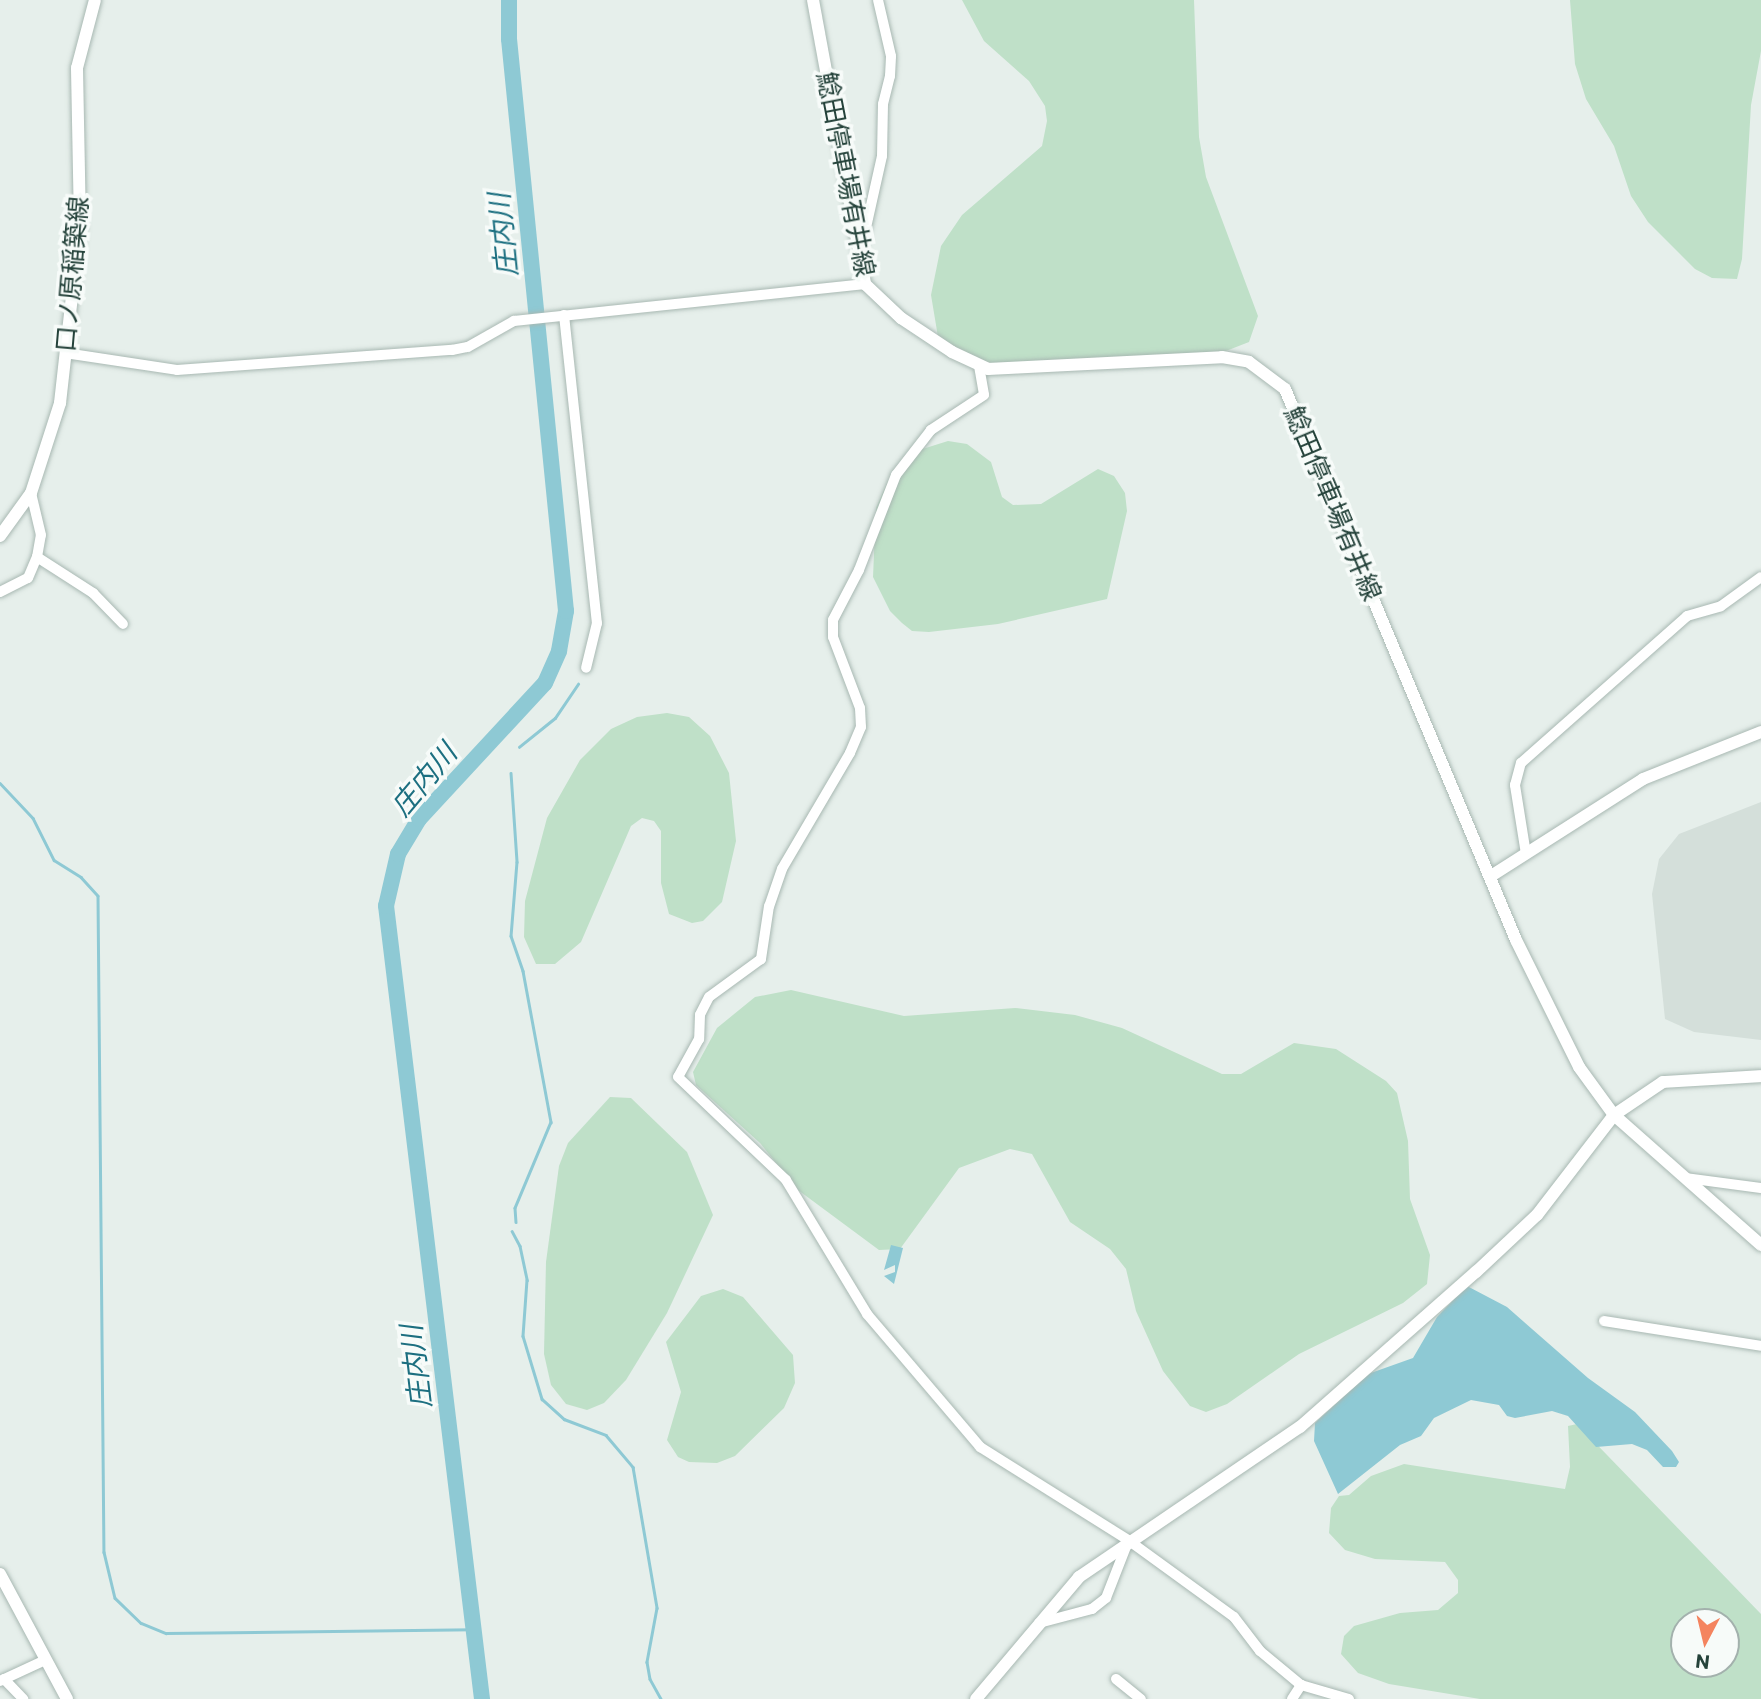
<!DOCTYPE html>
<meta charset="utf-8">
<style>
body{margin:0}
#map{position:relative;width:1761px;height:1699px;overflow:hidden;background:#e6efeb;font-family:Commissioner,"Noto Sans JP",sans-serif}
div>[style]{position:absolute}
.built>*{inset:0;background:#d4dfda}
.green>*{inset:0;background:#bfe0c8}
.water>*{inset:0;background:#8ec9d4}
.stream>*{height:2.5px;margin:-1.25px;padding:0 1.25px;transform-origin:1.25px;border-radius:1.25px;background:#8ec9d4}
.river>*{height:16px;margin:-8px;padding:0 8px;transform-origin:8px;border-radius:8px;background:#8ec9d4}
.roads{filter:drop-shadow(0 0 2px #a8b8b2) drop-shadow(0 0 2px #a8b8b2)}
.minor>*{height:10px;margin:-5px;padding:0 5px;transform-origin:5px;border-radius:5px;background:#fff}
.tertiary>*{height:12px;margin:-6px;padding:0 6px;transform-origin:6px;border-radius:6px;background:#fff}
.secondary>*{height:12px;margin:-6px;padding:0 6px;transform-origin:6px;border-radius:6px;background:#fff}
span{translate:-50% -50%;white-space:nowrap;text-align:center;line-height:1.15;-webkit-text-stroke:7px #f7fbf9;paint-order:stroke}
.street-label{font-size:26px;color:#24423a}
.water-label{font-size:28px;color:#1c6f80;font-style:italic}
.north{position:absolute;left:1670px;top:1608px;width:70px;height:70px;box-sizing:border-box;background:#f7fbf9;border:2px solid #a3b1ad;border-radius:50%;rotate:187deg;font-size:19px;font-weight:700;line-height:28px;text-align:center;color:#24423a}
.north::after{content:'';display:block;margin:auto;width:24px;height:32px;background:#f4845f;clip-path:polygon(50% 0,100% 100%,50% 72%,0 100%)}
</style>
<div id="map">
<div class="built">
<i style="clip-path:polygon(1761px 802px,1761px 1040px,1694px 1032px,1665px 1019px,1652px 894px,1659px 859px,1679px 834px)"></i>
</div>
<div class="green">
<i style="clip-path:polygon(962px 0,1194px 0,1199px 137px,1206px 177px,1258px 316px,1249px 342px,1190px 365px,1063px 369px,972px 361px,938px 337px,931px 295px,941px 246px,962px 215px,1042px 146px,1047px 121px,1045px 106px,1029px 81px,984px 41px)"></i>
<i style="clip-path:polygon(1570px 0,1761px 0,1761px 51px,1751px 105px,1742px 259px,1737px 279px,1712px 278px,1695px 269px,1648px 222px,1631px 196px,1614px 146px,1586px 99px,1575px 64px)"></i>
<i style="clip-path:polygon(948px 441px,967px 444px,991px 462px,1002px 497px,1013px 505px,1041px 504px,1098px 469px,1114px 476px,1125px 493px,1127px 511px,1107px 599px,998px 624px,929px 632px,912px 631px,902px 623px,890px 611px,873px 577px,876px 508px,888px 481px,913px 452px)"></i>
<i style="clip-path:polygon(667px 713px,689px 717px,710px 736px,729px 773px,736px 841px,722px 902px,703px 921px,692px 923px,669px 914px,661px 883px,661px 831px,654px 821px,642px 818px,631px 826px,581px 942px,555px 964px,536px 964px,524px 937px,525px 901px,547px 818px,580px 760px,611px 729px,637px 717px)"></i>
<i style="clip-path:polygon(791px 990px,904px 1016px,1015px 1008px,1075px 1015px,1122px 1028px,1222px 1074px,1241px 1074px,1294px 1043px,1336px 1049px,1386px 1081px,1397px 1093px,1408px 1141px,1410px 1199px,1430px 1255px,1427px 1284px,1403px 1303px,1299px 1354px,1227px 1404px,1206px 1412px,1190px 1406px,1163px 1371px,1136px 1311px,1126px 1269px,1110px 1249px,1070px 1222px,1032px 1154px,1010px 1149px,959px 1168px,900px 1249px,879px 1250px,798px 1190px,760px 1143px,696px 1085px,693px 1072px,717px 1028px,755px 997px)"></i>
<i style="clip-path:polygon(610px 1097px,631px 1098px,687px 1152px,713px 1215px,667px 1313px,626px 1380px,604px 1403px,587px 1410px,566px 1404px,551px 1385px,544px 1354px,546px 1262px,559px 1166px,568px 1143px)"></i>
<i style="clip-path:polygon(723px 1289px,743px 1297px,793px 1355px,795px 1383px,784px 1408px,735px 1456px,717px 1463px,689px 1462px,678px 1457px,667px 1440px,681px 1392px,666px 1342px,701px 1296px)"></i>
<i style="clip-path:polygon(evenodd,1577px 1424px,1761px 1614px,1761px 1699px,1480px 1699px,1389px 1684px,1358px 1673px,1341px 1654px,1344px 1636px,1354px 1626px,1400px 1613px,1438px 1610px,1458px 1593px,1458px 1580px,1445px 1562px,1375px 1559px,1345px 1550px,1329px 1533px,1331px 1508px,1339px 1496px,1349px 1495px,1371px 1476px,1404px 1464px,1565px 1489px,1570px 1467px,1568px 1426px,1577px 1424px,1684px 1622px,1726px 1622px,1726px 1664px,1684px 1664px,1684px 1622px)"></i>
</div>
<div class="water">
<i style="clip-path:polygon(891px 1245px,903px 1248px,894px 1284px,884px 1276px,895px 1272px,895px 1265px,884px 1270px)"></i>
<i style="clip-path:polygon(1467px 1286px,1507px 1307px,1588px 1378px,1635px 1412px,1672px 1451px,1679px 1462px,1676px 1467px,1663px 1467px,1647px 1450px,1632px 1444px,1596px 1447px,1568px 1416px,1552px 1411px,1515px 1418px,1507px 1416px,1499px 1405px,1471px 1400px,1434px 1418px,1421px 1436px,1400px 1445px,1338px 1494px,1314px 1441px,1315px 1423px,1368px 1374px,1413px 1358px,1437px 1317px)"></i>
</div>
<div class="stream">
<i style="left:519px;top:747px;width:46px;rotate:-38.9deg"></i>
<i style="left:555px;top:718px;width:41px;rotate:-55.9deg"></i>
<i style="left:511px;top:773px;width:89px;rotate:86.1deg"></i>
<i style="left:517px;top:862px;width:74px;rotate:94.6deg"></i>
<i style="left:511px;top:936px;width:37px;rotate:71deg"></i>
<i style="left:523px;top:971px;width:154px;rotate:79.5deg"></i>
<i style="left:551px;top:1122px;width:93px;rotate:112.7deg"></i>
<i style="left:515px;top:1208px;width:14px;rotate:86deg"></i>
<i style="left:0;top:783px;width:48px;rotate:46.7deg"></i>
<i style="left:33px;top:818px;width:47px;rotate:63.4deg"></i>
<i style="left:54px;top:860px;width:32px;rotate:32deg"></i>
<i style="left:81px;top:877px;width:25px;rotate:48deg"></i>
<i style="left:98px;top:896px;width:656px;rotate:89.48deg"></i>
<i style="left:104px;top:1552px;width:47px;rotate:76.6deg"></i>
<i style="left:115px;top:1598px;width:36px;rotate:44deg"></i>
<i style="left:141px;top:1623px;width:27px;rotate:22deg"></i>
<i style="left:166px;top:1633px;width:307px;rotate:-0.7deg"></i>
<i style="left:512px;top:1231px;width:17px;rotate:62deg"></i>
<i style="left:520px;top:1246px;width:35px;rotate:78deg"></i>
<i style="left:527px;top:1280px;width:56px;rotate:94.1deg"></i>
<i style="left:523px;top:1336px;width:66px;rotate:73.2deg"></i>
<i style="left:542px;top:1399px;width:30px;rotate:42deg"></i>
<i style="left:564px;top:1419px;width:45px;rotate:20.9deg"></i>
<i style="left:606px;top:1435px;width:42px;rotate:49.8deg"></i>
<i style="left:633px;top:1467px;width:143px;rotate:80.3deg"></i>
<i style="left:657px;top:1608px;width:55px;rotate:100.5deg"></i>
<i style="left:647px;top:1662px;width:17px;rotate:80deg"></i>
<i style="left:650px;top:1679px;width:23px;rotate:61deg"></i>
</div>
<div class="river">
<i style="left:482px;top:1699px;width:799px;rotate:-96.9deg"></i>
<i style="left:386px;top:906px;width:53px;rotate:-77deg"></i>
<i style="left:398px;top:854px;width:41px;rotate:-59deg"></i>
<i style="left:419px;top:819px;width:185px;rotate:-47.2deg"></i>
<i style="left:545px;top:683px;width:35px;rotate:-66deg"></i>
<i style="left:559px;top:651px;width:41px;rotate:-80.1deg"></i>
<i style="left:566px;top:611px;width:575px;rotate:-95.69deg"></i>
<i style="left:509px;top:39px;width:39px;rotate:-90deg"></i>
</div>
<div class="roads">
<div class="minor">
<i style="left:861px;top:250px;width:96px;rotate:-77.4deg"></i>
<i style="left:882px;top:156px;width:52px;rotate:-88.9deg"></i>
<i style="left:883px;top:104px;width:29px;rotate:-76deg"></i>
<i style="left:890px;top:76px;width:20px;rotate:-87deg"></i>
<i style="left:891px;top:56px;width:57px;rotate:-103.1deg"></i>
<i style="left:564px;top:315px;width:310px;rotate:83.9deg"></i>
<i style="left:597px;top:623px;width:46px;rotate:103.7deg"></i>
<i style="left:65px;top:353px;width:113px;rotate:8.6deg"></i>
<i style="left:177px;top:370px;width:276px;rotate:-4.2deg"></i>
<i style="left:452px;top:350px;width:16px;rotate:-11deg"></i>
<i style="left:468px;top:347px;width:53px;rotate:-29.5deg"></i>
<i style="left:514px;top:321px;width:353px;rotate:-6deg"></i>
<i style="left:979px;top:366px;width:29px;rotate:80deg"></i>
<i style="left:984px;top:395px;width:64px;rotate:146.6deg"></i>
<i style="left:931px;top:430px;width:57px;rotate:127.9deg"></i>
<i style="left:896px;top:475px;width:102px;rotate:111.3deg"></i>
<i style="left:859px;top:570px;width:56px;rotate:117.5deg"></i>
<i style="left:833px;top:620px;width:17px;rotate:90deg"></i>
<i style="left:833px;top:637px;width:76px;rotate:69.2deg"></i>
<i style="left:860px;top:708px;width:19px;rotate:87deg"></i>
<i style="left:861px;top:727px;width:28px;rotate:113deg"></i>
<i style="left:850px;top:753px;width:134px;rotate:120.4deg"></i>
<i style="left:782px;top:869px;width:39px;rotate:109deg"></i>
<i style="left:769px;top:906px;width:54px;rotate:98.6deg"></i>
<i style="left:761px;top:959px;width:64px;rotate:143.8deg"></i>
<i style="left:709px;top:997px;width:20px;rotate:117deg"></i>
<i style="left:700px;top:1015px;width:24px;rotate:92deg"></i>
<i style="left:699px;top:1039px;width:43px;rotate:118.9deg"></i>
<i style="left:678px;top:1077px;width:149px;rotate:43.6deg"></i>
<i style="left:786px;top:1180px;width:157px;rotate:58.8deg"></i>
<i style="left:867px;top:1314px;width:175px;rotate:49.6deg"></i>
<i style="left:980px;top:1447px;width:175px;rotate:32.1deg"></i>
<i style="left:1128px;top:1540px;width:131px;rotate:36deg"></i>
<i style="left:1234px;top:1617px;width:43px;rotate:52.6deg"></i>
<i style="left:1260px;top:1651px;width:53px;rotate:39.7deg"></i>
<i style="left:1301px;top:1685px;width:50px;rotate:16.3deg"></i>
<i style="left:37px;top:557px;width:67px;rotate:32.7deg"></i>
<i style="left:93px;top:593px;width:43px;rotate:45.9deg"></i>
<i style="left:0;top:592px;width:31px;rotate:-27deg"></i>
<i style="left:28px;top:578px;width:23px;rotate:-67deg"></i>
<i style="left:37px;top:557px;width:22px;rotate:-80deg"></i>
<i style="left:41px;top:535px;width:43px;rotate:-103.4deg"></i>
<i style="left:1526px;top:854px;width:70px;rotate:-99.1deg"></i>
<i style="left:1515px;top:785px;width:23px;rotate:-75deg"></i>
<i style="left:1521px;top:763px;width:222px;rotate:-41.5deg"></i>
<i style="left:1687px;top:616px;width:35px;rotate:-16deg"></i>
<i style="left:1721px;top:606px;width:49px;rotate:-35.9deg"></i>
<i style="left:1686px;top:1178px;width:76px;rotate:7.6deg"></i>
<i style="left:1604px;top:1321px;width:159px;rotate:9deg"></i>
<i style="left:1039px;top:1623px;width:55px;rotate:-14.8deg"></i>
<i style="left:1092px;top:1609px;width:18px;rotate:-38deg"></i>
<i style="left:1106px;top:1598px;width:58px;rotate:-68.7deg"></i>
<i style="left:4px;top:1679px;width:28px;rotate:46deg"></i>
<i style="left:1116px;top:1679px;width:32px;rotate:39deg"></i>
<i style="left:0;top:1681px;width:47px;rotate:-24.9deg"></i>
<i style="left:1292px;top:1699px;width:17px;rotate:-57deg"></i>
</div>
<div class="tertiary">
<i style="left:1491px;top:876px;width:180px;rotate:-32.5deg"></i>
<i style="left:1643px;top:779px;width:127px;rotate:-21.7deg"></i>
<i style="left:976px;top:1699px;width:160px;rotate:-49.8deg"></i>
<i style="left:1079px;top:1577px;width:267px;rotate:-34.2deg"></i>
<i style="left:1300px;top:1427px;width:235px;rotate:-41.4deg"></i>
<i style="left:1476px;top:1272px;width:83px;rotate:-43.1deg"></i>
<i style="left:1537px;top:1215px;width:126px;rotate:-52.4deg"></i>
<i style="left:1614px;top:1115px;width:59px;rotate:-34deg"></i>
<i style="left:1663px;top:1082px;width:98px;rotate:-3.5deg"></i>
</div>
<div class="secondary">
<i style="left:813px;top:0;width:289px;rotate:79.6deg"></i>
<i style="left:865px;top:284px;width:50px;rotate:43.4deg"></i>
<i style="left:901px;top:318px;width:61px;rotate:33.7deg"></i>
<i style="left:952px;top:352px;width:40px;rotate:25deg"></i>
<i style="left:988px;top:369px;width:234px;rotate:-2.9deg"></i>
<i style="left:1222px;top:357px;width:27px;rotate:10deg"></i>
<i style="left:1249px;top:362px;width:45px;rotate:36.9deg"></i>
<i style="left:1285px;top:389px;width:597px;rotate:67.25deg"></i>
<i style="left:1516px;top:940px;width:142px;rotate:63.6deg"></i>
<i style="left:1579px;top:1067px;width:59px;rotate:53.9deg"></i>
<i style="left:1614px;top:1115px;width:196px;rotate:41.5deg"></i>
<i style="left:0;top:536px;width:53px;rotate:-54.2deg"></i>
<i style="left:31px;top:493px;width:95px;rotate:-72.1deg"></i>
<i style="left:60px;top:403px;width:179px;rotate:-83.6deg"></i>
<i style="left:80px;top:225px;width:157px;rotate:-91.1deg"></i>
<i style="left:77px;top:68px;width:70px;rotate:-75.2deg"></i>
<i style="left:0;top:1574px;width:142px;rotate:61.8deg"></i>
</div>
</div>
<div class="street-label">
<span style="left:847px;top:174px;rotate:79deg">鯰田停車場有井線</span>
<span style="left:71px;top:274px;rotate:-85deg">口ノ原稲築線</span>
<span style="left:1334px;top:503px;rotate:67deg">鯰田停車場有井線</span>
</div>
<div class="water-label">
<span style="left:502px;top:235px;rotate:-96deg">庄内川</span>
<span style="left:423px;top:779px;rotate:-50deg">庄内川</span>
<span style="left:415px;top:1367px;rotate:-97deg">庄内川</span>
</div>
<div class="north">N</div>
</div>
